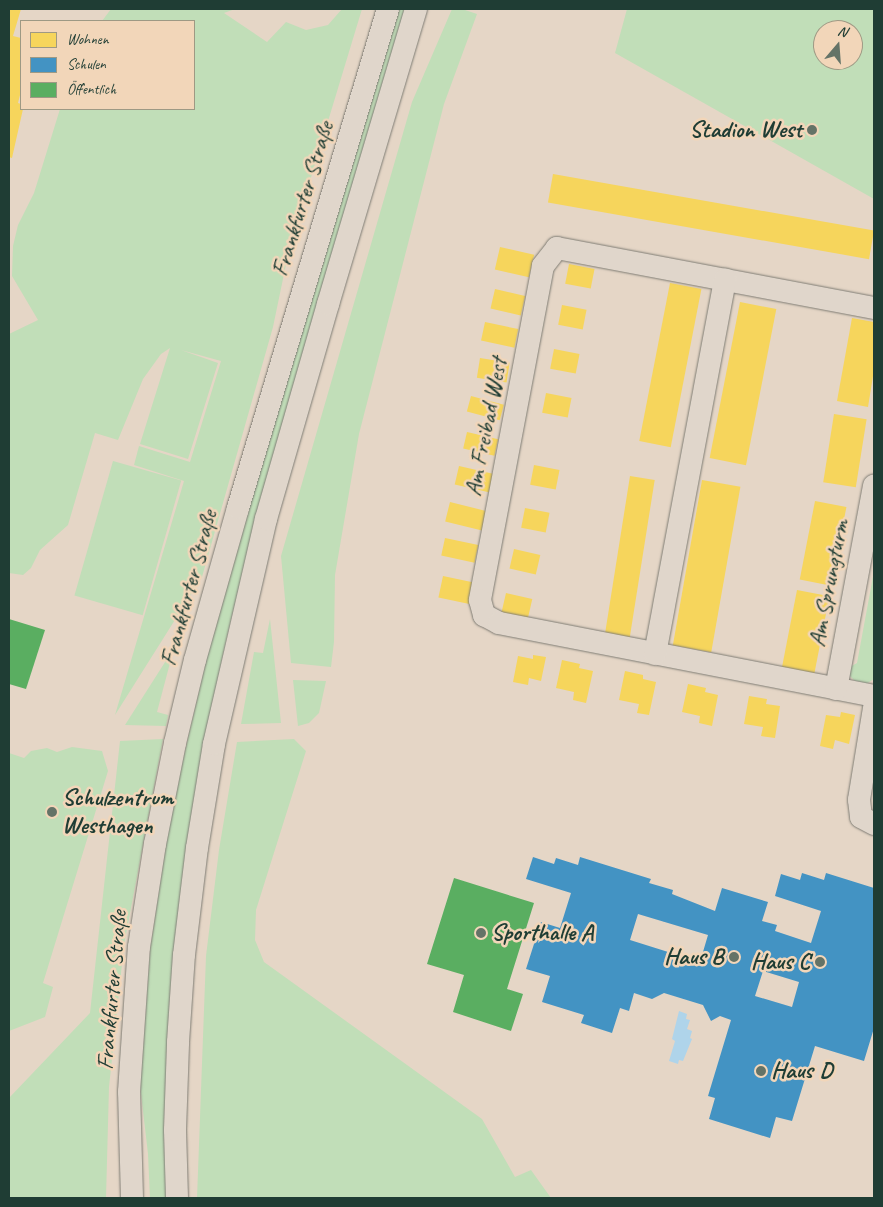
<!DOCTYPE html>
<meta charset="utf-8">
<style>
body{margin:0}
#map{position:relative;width:883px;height:1207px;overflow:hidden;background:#e5d6c6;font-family:Caveat,sans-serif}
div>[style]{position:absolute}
.green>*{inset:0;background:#c1deb8;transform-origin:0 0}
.water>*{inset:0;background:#afd4ea}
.homes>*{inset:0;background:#f6d55c;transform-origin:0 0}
.schools>*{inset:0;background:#4393c3}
.public>*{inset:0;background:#5aae61}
.roads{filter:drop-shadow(0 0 1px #7e7c74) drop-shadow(0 0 1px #7e7c74)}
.minor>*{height:22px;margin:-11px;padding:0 11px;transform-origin:11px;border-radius:11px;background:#e0d6cb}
.dots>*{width:14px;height:14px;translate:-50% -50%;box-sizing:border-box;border:2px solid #f2d6b9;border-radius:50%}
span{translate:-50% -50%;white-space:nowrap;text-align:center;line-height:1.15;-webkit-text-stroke:5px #f2d6b9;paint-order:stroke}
.poi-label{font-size:24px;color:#1f3d34;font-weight:700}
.right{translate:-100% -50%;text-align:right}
.left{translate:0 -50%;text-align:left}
.street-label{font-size:24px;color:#1f3d34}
.frame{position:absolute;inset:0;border:10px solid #1f3d34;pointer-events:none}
.legend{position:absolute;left:20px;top:20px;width:175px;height:90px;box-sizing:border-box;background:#f2d6b9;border:1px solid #9e9984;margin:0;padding:6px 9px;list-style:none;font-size:15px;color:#1f3d34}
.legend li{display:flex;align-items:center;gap:10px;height:25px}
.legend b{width:25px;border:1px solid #9e9984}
.north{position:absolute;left:813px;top:20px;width:50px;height:50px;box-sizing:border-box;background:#f2d6b9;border:1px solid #9e9984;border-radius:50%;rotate:18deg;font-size:14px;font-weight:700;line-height:20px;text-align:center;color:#1f3d34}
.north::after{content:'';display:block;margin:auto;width:18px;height:22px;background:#647367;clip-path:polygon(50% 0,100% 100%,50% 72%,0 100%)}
</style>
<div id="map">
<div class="green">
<i style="clip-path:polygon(111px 9px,235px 9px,224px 13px,267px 42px,286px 22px,306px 30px,328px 25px,342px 9px,362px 9px,289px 250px,273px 327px,202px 577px,115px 715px,184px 481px,134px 465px,139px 446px,190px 462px,221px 361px,181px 350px,218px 363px,188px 459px,140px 444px,170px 348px,161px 354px,143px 379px,118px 440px,95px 433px,68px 525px,40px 550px,31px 568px,23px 575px,9px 573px,9px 334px,38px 320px,12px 276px,13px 246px,18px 225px,34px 193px,60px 109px,194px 109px,194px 21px,102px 21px)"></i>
<i style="clip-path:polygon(399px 9px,407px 9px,256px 517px,226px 641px,199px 770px,168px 1198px,150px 1198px,148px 1154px,140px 1085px,150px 950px,167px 836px,181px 768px,211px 639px,245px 514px)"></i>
<i style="clip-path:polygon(452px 9px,462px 9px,477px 14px,444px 104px,359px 434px,335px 575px,334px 642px,331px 667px,291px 663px,281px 556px,412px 102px)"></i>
<i style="clip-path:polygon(evenodd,627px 9px,874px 9px,874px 199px,615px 53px,627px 9px,823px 30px,853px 30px,853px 60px,823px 60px,823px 30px)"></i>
<i style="left:113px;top:461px;width:71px;height:140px;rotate:16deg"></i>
<i style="clip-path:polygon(874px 571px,874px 679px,866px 684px,855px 681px,848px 674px,848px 668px,857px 663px)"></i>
<i style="clip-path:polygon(270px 619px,281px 723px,241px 724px,254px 652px,263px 653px)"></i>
<i style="clip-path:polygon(174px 648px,157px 712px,168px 715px,166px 726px,125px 725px)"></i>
<i style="clip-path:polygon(293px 680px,326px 681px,319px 713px,309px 723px,298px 726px)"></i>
<i style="clip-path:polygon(163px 739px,124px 945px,109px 1087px,106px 1198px,9px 1198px,9px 1098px,90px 1013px,120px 741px)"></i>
<i style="clip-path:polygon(294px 739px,306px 751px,256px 910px,255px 940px,264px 962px,482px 1119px,515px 1177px,531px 1170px,551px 1198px,197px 1198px,206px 956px,219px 850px,237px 742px)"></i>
<i style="clip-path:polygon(72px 747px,102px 751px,108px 771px,43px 983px,53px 987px,45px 1017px,9px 1031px,9px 753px,24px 758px,31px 751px,47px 748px,57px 752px)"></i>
</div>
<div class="water">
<i style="clip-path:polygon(679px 1011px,687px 1014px,686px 1019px,690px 1020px,687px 1029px,692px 1031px,690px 1038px,692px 1039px,683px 1061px,679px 1060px,678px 1064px,669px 1061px,675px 1041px,672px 1039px)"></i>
</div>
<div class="homes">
<i style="clip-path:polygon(9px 9px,21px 9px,13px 36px,21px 38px,21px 91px,18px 103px,21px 104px,21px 109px,23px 109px,12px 158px,9px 157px)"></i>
<i style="left:553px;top:174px;width:326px;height:29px;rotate:10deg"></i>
<i style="left:500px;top:247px;width:35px;height:23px;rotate:13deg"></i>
<i style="left:569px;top:264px;width:26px;height:20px;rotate:11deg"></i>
<i style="left:670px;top:283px;width:32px;height:161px;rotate:11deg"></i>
<i style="left:495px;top:289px;width:31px;height:20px;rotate:13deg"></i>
<i style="left:740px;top:302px;width:37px;height:159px;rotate:11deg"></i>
<i style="left:562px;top:305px;width:25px;height:20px;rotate:11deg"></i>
<i style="clip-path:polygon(852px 318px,874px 322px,874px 370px,868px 407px,837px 401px)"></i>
<i style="left:485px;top:322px;width:34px;height:19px;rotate:12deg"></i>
<i style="left:554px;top:349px;width:26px;height:20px;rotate:11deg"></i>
<i style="left:480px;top:358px;width:30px;height:20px;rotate:9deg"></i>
<i style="left:546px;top:393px;width:26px;height:20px;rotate:11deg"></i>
<i style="left:471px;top:396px;width:34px;height:16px;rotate:15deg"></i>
<i style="left:834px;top:414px;width:33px;height:69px;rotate:9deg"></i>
<i style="left:467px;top:432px;width:32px;height:17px;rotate:13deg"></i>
<i style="left:534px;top:465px;width:26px;height:20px;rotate:11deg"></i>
<i style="left:459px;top:466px;width:36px;height:19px;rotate:13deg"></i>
<i style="left:630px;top:476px;width:25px;height:162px;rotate:9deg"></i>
<i style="left:702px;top:480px;width:39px;height:168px;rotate:10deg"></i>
<i style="left:815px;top:501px;width:32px;height:80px;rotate:11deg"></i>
<i style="left:450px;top:502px;width:38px;height:20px;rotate:14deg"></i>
<i style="left:525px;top:508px;width:25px;height:20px;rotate:11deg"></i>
<i style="left:445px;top:538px;width:34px;height:18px;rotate:12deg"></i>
<i style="left:514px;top:549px;width:27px;height:20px;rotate:13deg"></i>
<i style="left:443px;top:576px;width:34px;height:22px;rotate:12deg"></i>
<i style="left:797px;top:590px;width:33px;height:79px;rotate:11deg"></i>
<i style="left:506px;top:593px;width:27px;height:21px;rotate:13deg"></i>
<i style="clip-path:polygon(533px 655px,546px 657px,541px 681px,529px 678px,528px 685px,513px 682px,518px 656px,533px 659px)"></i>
<i style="clip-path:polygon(562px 660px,580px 664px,579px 668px,593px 671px,586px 703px,573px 700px,574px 692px,556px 688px)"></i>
<i style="clip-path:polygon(625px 671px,643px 675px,643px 679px,656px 682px,649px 715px,637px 713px,639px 704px,619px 700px)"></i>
<i style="clip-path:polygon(688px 684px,706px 688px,705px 692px,718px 695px,712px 726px,699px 723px,700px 716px,682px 712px)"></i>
<i style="clip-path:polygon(749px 696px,767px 699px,766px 704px,780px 706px,775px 738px,761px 736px,763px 727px,744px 724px)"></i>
<i style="clip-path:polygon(841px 712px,855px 715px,849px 744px,835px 740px,833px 749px,820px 746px,826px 715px,840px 717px)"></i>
</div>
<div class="schools">
<i style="clip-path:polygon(evenodd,533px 857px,554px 864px,556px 858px,578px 865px,580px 857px,651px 879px,649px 883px,673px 890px,672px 894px,715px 911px,722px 888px,768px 902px,762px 921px,777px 925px,775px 931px,811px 943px,821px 911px,775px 896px,781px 874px,800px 880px,802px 873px,824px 880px,826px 873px,874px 888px,874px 1028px,864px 1061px,815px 1046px,792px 1121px,776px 1117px,770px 1138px,709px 1119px,715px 1098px,708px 1096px,731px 1020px,720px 1016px,711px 1021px,703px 1005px,664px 993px,652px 999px,634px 993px,629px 1011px,620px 1008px,612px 1033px,581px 1023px,584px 1015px,542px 1002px,550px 976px,526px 969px,541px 922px,560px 928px,571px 893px,526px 879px,533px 857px,638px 914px,708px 935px,700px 962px,630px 940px,638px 914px,533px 857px,763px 971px,799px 982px,792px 1007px,755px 996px,763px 971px)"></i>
</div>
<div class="public">
<i style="clip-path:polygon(9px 619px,45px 630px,26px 689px,9px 684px)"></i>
<i style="clip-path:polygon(454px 878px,534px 903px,507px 989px,523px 994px,511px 1031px,453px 1012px,464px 975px,427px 964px)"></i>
</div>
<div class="roads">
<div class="minor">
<i style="left:874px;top:308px;width:323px;rotate:-169.3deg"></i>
<i style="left:557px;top:248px;width:23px;rotate:128deg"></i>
<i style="left:543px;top:266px;width:340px;rotate:100.7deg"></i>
<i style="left:480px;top:600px;width:16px;rotate:75deg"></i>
<i style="left:484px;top:615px;width:17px;rotate:28deg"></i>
<i style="left:499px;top:623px;width:382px;rotate:11deg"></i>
<i style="left:655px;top:654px;width:381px;rotate:-79.4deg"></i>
<i style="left:836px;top:689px;width:207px;rotate:-79.4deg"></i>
<i style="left:874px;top:708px;width:93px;rotate:99.3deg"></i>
<i style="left:859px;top:800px;width:17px;rotate:83deg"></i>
<i style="left:861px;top:817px;width:15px;rotate:28deg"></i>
<i style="left:132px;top:1198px;width:106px;rotate:-91.6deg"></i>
<i style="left:129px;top:1092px;width:145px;rotate:-86.1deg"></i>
<i style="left:139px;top:947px;width:104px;rotate:-81.2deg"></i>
<i style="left:155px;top:844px;width:103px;rotate:-78.8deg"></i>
<i style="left:175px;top:743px;width:85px;rotate:-76.5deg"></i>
<i style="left:195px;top:660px;width:158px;rotate:-74.2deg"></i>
<i style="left:238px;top:508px;width:521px;rotate:-73.27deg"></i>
<i style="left:177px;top:1198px;width:68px;rotate:-91.7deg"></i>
<i style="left:175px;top:1130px;width:88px;rotate:-88deg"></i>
<i style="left:178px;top:1042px;width:87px;rotate:-86.1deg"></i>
<i style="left:184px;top:955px;width:108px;rotate:-83.1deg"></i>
<i style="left:197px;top:848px;width:105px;rotate:-80.7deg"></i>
<i style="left:214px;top:744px;width:231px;rotate:-77deg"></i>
<i style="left:266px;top:519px;width:224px;rotate:-73.9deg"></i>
<i style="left:328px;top:304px;width:308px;rotate:-73.4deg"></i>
</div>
</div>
<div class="dots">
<i style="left:812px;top:130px;background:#647367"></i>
<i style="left:52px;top:812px;background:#647367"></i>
<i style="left:481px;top:933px;background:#647367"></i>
<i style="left:734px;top:957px;background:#647367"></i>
<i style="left:820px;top:962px;background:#647367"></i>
<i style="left:761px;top:1071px;background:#647367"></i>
</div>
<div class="poi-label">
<span class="right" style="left:802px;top:130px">Stadion West</span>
<span class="left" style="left:62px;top:812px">Schulzentrum<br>Westhagen</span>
<span class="left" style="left:491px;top:933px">Sporthalle A</span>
<span class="right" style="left:724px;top:957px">Haus B</span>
<span class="right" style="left:810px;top:962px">Haus C</span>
<span class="left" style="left:771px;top:1071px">Haus D</span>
</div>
<div class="street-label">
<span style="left:303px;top:199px;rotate:-73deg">Frankfurter Straße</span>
<span style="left:486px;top:427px;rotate:-79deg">Am Freibad West</span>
<span style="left:829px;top:583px;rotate:-79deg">Am Sprungturm</span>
<span style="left:189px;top:588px;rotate:-75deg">Frankfurter Straße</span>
<span style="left:112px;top:990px;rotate:-85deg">Frankfurter Straße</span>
</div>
<div class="frame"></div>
<ul class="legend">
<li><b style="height:14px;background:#f6d55c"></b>Wohnen</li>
<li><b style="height:14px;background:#4393c3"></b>Schulen</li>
<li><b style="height:14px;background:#5aae61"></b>Öffentlich</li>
</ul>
<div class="north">N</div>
</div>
